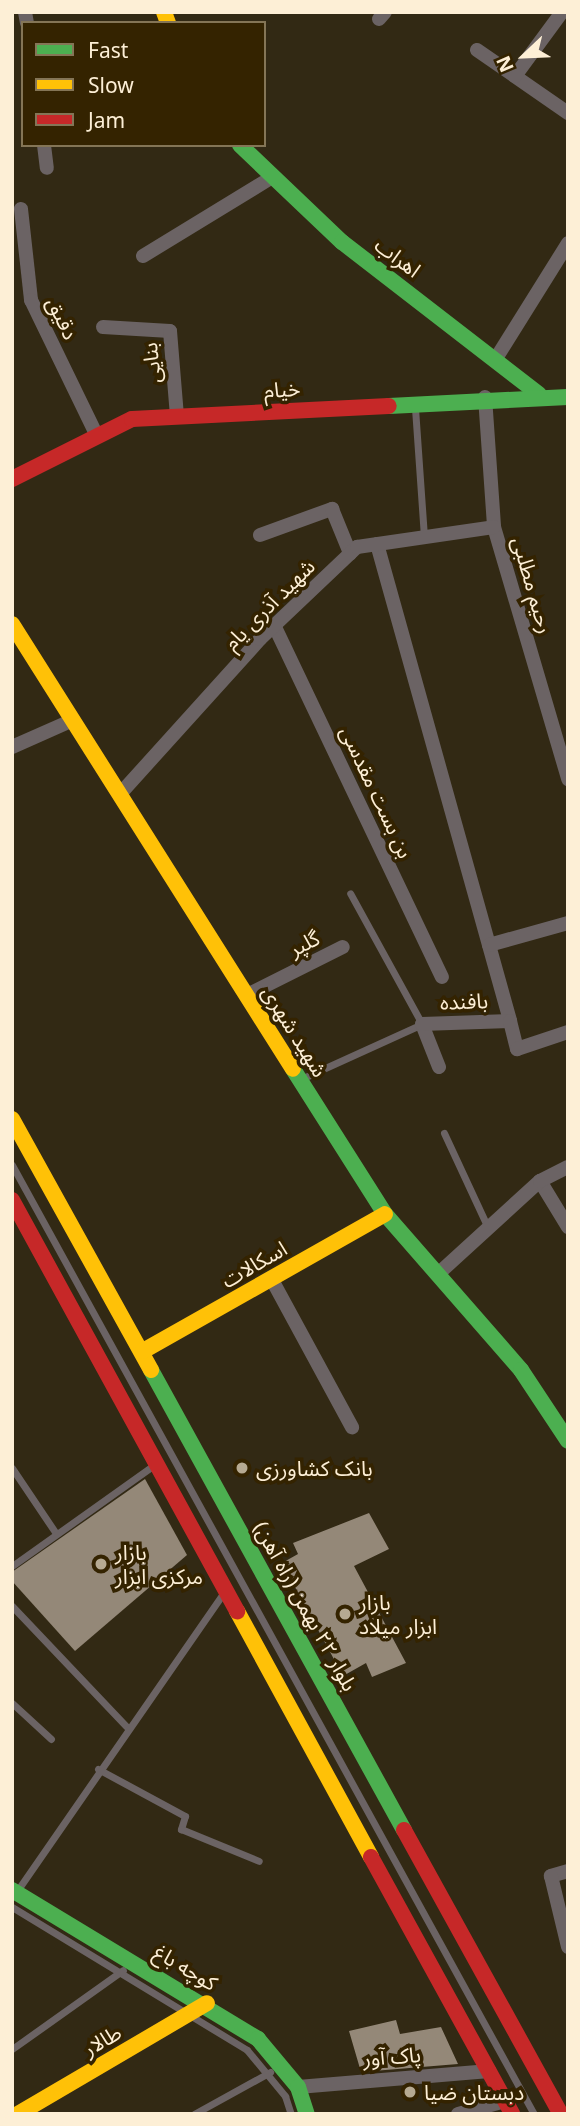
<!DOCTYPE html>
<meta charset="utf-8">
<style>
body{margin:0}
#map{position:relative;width:580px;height:2126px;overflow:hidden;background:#322914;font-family:"Noto Sans","Noto Sans Arabic",sans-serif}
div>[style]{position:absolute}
.building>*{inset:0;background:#948878}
.lane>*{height:7px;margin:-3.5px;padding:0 3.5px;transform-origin:3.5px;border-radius:3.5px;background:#6b6364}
.street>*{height:14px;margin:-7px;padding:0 7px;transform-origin:7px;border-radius:7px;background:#6b6364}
.fast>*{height:16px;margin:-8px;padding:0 8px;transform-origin:8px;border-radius:8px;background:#4caf50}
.slow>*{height:16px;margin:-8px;padding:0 8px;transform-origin:8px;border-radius:8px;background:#ffc107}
.jam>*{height:16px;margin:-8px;padding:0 8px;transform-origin:8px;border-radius:8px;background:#c62828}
.dots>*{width:19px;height:19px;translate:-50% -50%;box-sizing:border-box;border:4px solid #342300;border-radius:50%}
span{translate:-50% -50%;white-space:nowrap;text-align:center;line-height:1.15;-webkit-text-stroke:7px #342300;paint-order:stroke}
.street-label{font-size:21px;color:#fdefd6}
.poi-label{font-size:21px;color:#fdefd6}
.left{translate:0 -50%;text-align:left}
.frame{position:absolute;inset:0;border:14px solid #fdefd6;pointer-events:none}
.legend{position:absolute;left:21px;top:21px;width:245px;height:126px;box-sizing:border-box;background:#342300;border:2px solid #847556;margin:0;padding:9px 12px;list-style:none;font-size:21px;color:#fdefd6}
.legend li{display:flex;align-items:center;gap:14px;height:35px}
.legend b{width:35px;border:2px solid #847556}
.north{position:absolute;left:489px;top:21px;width:70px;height:70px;-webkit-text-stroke:5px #342300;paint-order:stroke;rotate:247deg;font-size:19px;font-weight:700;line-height:28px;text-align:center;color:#fdefd6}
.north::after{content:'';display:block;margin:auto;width:24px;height:32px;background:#fdefd6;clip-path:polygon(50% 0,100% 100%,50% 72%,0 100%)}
</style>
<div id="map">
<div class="building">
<i style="clip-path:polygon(145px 1479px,187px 1555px,75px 1651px,12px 1581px,12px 1572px)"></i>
<i style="clip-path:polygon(369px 1513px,389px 1549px,354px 1566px,406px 1663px,372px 1677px,366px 1663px,343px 1676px,282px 1563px,298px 1554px,293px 1543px)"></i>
<i style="clip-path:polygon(396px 2020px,400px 2034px,441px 2027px,458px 2064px,361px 2072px,349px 2031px)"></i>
</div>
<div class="lane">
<i style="left:415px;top:408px;width:129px;rotate:86deg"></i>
<i style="left:301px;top:1079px;width:133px;rotate:-24.4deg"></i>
<i style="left:422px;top:1024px;width:149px;rotate:-118.8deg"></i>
<i style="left:444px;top:1133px;width:105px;rotate:65.1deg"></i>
<i style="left:12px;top:1165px;width:1083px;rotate:61.19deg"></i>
<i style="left:12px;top:1468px;width:77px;rotate:56.1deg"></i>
<i style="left:12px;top:1566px;width:174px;rotate:-35.4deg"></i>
<i style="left:12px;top:1606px;width:166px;rotate:46.5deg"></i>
<i style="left:12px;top:1703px;width:53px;rotate:42.7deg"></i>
<i style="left:98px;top:1769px;width:99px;rotate:28.4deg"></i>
<i style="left:185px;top:1816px;width:14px;rotate:107deg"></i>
<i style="left:181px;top:1829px;width:84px;rotate:22.3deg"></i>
<i style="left:17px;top:1891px;width:362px;rotate:-55.3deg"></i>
<i style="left:12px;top:1907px;width:275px;rotate:31.3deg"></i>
<i style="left:247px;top:2050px;width:60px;rotate:50.4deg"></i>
<i style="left:285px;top:2096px;width:19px;rotate:72deg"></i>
<i style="left:12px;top:2049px;width:136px;rotate:-35.4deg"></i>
<i style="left:194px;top:2114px;width:87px;rotate:-28.9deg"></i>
</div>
<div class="street">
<i style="left:25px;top:12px;width:11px;rotate:80deg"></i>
<i style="left:379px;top:19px;width:9px;rotate:-49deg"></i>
<i style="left:477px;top:50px;width:111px;rotate:34.7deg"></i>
<i style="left:515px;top:76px;width:79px;rotate:-53.7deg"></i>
<i style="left:44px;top:145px;width:23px;rotate:83deg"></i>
<i style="left:21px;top:209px;width:92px;rotate:83.7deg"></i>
<i style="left:31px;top:300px;width:151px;rotate:64.1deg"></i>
<i style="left:143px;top:256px;width:148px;rotate:-31.4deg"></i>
<i style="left:103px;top:327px;width:67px;rotate:3.4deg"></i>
<i style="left:170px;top:331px;width:85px;rotate:85.3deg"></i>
<i style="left:495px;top:360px;width:138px;rotate:-58deg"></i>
<i style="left:485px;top:397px;width:130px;rotate:86deg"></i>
<i style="left:494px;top:527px;width:263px;rotate:73.6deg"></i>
<i style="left:260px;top:535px;width:77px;rotate:-19.9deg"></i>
<i style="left:332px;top:509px;width:48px;rotate:67.8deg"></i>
<i style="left:377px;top:544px;width:495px;rotate:74.4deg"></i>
<i style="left:274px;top:625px;width:390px;rotate:64.5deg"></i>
<i style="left:12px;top:747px;width:67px;rotate:-23.9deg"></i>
<i style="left:120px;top:794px;width:209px;rotate:-47.9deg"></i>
<i style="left:260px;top:639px;width:134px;rotate:-43.5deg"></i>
<i style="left:357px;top:547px;width:138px;rotate:-8.3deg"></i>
<i style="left:489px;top:945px;width:82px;rotate:-15.6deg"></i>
<i style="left:247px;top:995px;width:107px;rotate:-26.6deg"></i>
<i style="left:439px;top:1067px;width:46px;rotate:-111.6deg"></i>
<i style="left:422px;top:1024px;width:88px;rotate:-2deg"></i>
<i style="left:510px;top:1021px;width:29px;rotate:76deg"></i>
<i style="left:517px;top:1049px;width:54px;rotate:-18.4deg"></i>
<i style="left:540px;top:1181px;width:54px;rotate:58.7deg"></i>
<i style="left:438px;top:1274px;width:138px;rotate:-42.4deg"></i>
<i style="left:540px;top:1181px;width:31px;rotate:-27deg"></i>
<i style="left:271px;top:1278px;width:170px;rotate:61.5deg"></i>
<i style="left:568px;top:1871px;width:18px;rotate:164deg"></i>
<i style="left:551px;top:1876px;width:73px;rotate:76.5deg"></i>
<i style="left:298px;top:2087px;width:192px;rotate:-4.8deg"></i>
<i style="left:458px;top:2114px;width:49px;rotate:-15.5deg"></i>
</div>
<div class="fast">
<i style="left:240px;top:145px;width:141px;rotate:43.6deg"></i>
<i style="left:342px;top:242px;width:249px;rotate:37.7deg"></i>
<i style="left:389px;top:406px;width:179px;rotate:-2.9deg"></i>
<i style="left:293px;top:1069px;width:172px;rotate:57.6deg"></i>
<i style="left:385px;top:1214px;width:207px;rotate:48.9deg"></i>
<i style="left:521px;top:1370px;width:85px;rotate:56.5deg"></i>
<i style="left:151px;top:1370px;width:525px;rotate:61.19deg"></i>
<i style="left:12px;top:1890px;width:288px;rotate:31.2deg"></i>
<i style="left:258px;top:2039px;width:62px;rotate:50.2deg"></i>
<i style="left:298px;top:2087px;width:28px;rotate:72deg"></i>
</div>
<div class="slow">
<i style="left:164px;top:12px;width:12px;rotate:70deg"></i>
<i style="left:12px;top:624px;width:526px;rotate:57.73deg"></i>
<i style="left:12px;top:1119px;width:287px;rotate:61deg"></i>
<i style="left:143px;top:1351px;width:278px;rotate:-29.5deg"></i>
<i style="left:237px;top:1611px;width:280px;rotate:61.4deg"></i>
<i style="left:18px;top:2114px;width:219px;rotate:-30.4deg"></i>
</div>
<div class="jam">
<i style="left:12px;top:479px;width:134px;rotate:-26.6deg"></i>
<i style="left:132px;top:419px;width:257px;rotate:-2.9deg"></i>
<i style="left:12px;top:1200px;width:469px;rotate:61.3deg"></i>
<i style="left:404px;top:1830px;width:325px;rotate:61.1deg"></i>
<i style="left:371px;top:1857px;width:293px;rotate:61.2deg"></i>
</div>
<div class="dots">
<i style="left:242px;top:1468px;background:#b6aa92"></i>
<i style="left:101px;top:1564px;background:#b6aa92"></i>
<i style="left:345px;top:1614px;background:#b6aa92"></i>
<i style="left:410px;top:2092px;background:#b6aa92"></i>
</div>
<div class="street-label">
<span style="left:398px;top:257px;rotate:37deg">اهراب</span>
<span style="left:63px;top:318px;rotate:65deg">دقیق</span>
<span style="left:151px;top:363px;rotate:-96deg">بنایی</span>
<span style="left:282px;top:389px;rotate:-4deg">خیام</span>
<span style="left:533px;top:585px;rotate:74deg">رحیم مطلبی</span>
<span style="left:269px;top:604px;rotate:-45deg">شهید آذری یام</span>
<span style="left:377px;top:792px;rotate:65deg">بن بست مقدسی</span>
<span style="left:304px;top:943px;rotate:-27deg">گلپر</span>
<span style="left:464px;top:1001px;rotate:-2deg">بافنده</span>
<span style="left:295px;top:1031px;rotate:58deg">شهید شهری</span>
<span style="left:254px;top:1264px;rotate:-30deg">اسکالات</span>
<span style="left:306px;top:1606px;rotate:61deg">بلوار ۲۲ بهمن (راه آهن)</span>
<span style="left:186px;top:1967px;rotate:31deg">کوچه باغ</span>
<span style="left:102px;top:2040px;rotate:-30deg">طالار</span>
<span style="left:392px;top:2056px;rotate:-4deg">پاک آور</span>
</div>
<div class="poi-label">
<span class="left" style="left:256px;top:1468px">بانک کشاورزی</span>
<span class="left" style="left:115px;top:1564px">بازار<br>مرکزی ابزار</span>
<span class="left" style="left:359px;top:1614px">بازار<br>ابزار میلاد</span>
<span class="left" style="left:424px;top:2092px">دبستان ضیا</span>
</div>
<div class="frame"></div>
<ul class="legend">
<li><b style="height:9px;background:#4caf50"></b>Fast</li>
<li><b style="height:9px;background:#ffc107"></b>Slow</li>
<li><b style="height:9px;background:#c62828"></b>Jam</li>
</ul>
<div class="north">N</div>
</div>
